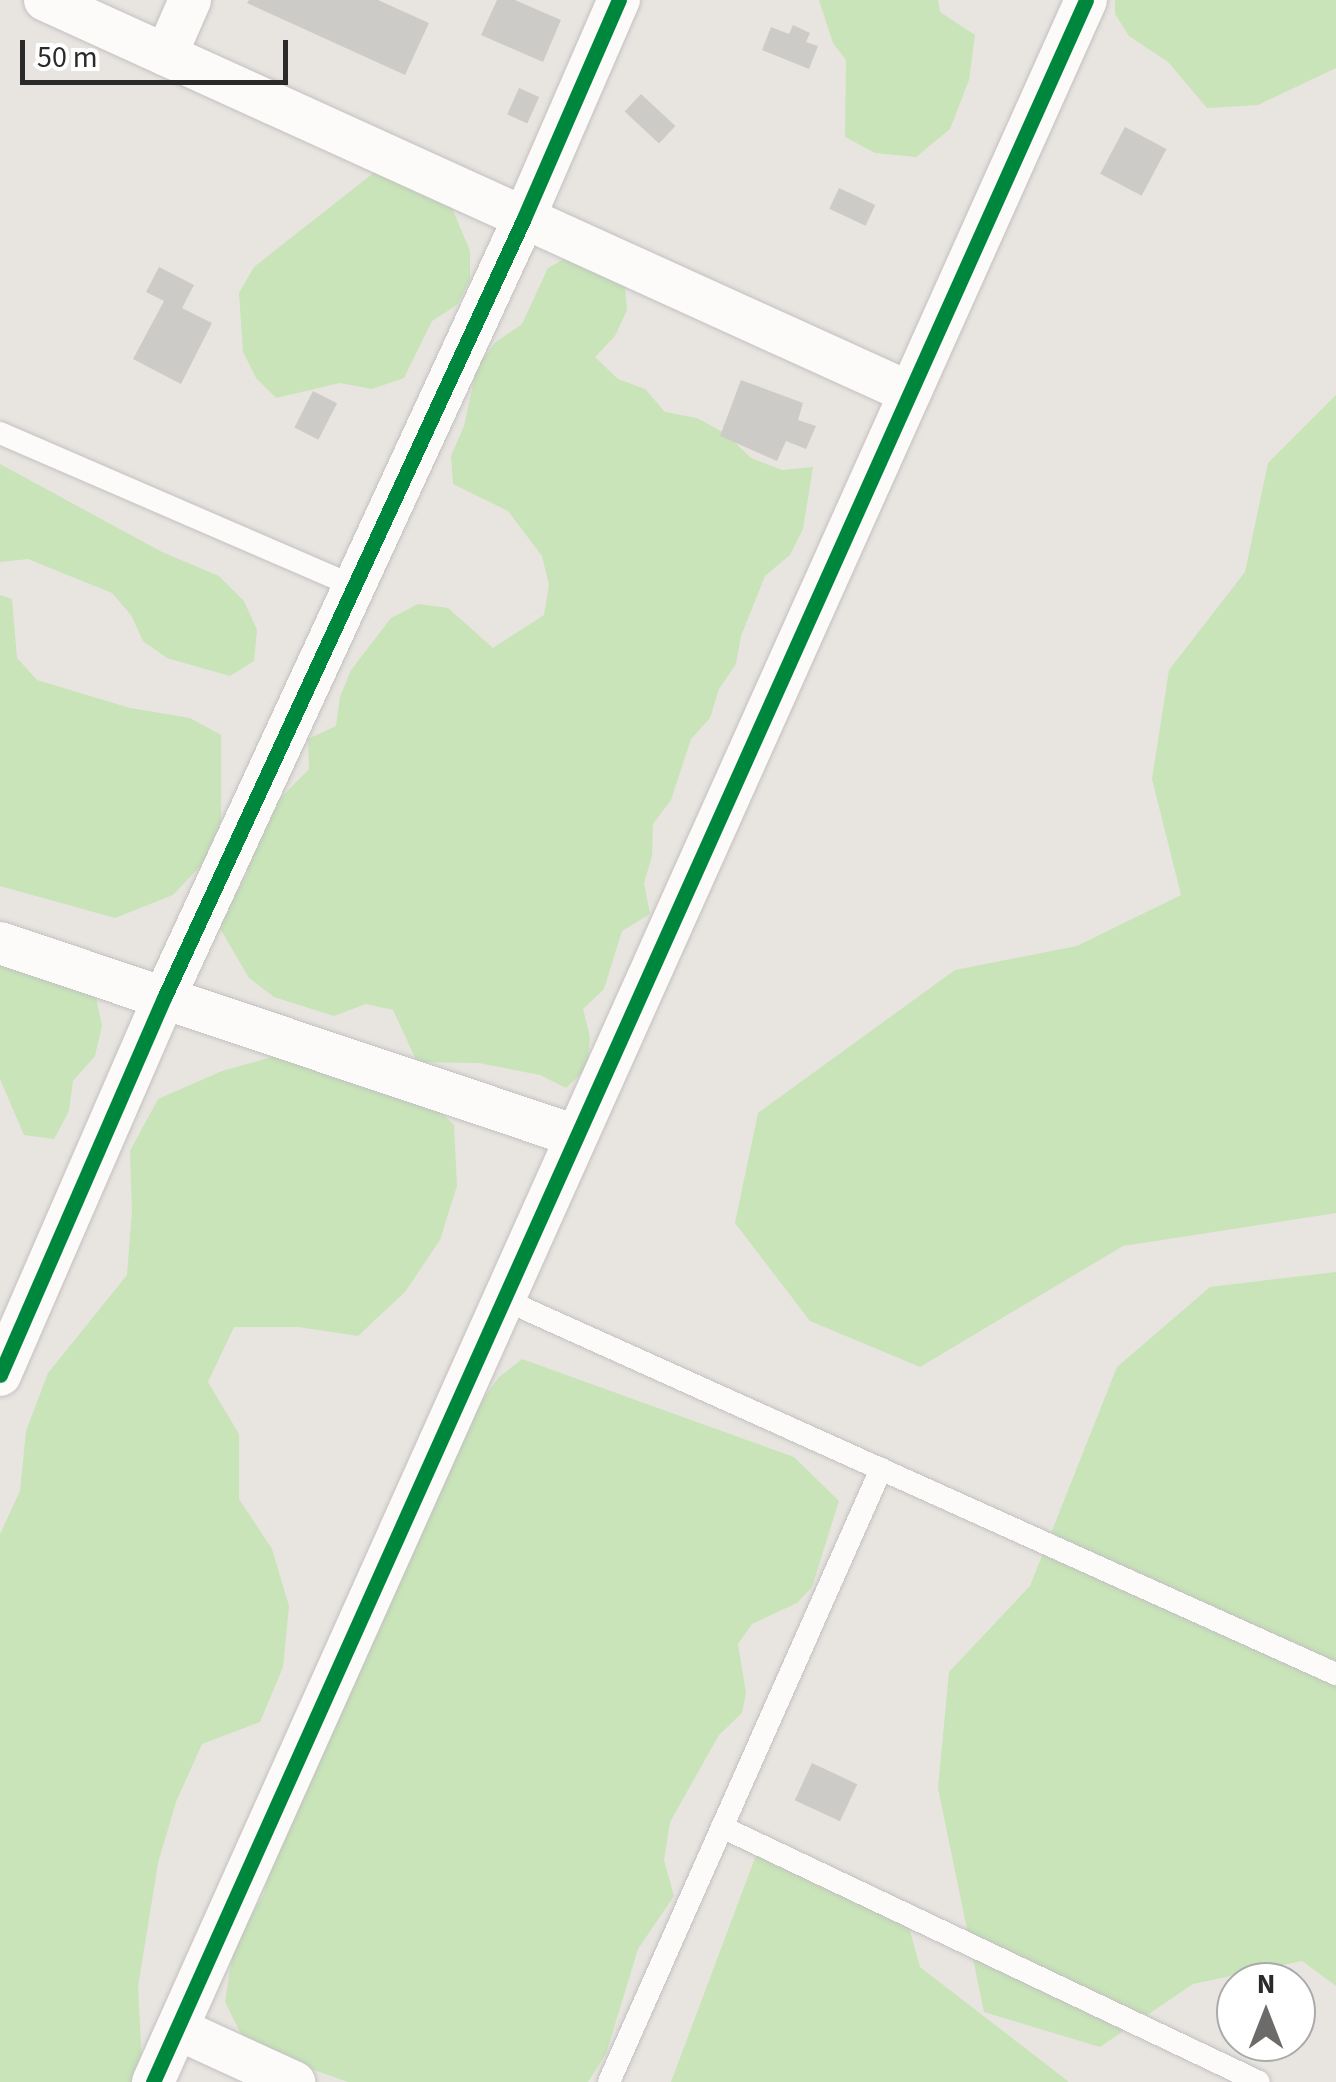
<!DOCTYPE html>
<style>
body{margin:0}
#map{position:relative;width:1336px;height:2082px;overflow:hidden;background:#e8e5e0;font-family:"Source Sans 3",sans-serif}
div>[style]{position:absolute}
.green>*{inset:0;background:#c8e4b8}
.building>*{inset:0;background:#cdcbc7;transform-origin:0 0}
.roads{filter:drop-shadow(0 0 2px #c2c1c1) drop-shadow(0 0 2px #c2c1c1)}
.lane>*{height:22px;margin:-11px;padding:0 11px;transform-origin:11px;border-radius:11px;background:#fcfbfa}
.street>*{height:42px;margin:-21px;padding:0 21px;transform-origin:21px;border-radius:21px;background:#fcfbfa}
.cycleway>*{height:15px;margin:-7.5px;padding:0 7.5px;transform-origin:7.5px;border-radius:7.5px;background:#00873e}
span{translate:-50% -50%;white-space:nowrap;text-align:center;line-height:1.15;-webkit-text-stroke:8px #fff;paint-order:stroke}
.north{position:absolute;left:1216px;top:1962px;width:100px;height:100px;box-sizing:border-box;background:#fff;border:2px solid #aaa;border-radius:50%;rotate:0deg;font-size:28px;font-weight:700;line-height:40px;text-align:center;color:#2a2a2a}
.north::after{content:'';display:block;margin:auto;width:35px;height:45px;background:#6c6b6a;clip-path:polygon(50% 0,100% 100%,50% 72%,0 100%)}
.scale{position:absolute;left:20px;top:40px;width:268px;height:45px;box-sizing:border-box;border:5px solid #2a2a2a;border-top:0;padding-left:12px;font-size:30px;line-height:35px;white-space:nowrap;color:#2a2a2a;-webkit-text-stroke:8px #fff;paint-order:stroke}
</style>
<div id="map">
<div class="green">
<i style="clip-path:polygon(819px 0,938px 0,940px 12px,975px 35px,969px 80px,950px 129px,916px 157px,875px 153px,845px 137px,846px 60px,833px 43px)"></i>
<i style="clip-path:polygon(1115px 0,1336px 0,1336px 68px,1258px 105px,1207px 108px,1168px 62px,1129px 36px,1115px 14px)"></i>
<i style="clip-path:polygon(381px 167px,447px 196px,470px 251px,470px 280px,457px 305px,432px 321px,404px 378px,372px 389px,340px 383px,276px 398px,256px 378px,243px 352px,239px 293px,254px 267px)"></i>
<i style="clip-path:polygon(577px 252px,604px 264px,625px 287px,627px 310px,615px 336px,595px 357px,618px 379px,645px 389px,665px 412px,697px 418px,726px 434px,751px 458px,782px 470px,813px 467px,803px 529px,790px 555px,765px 576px,741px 636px,736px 664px,719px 689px,710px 718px,691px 739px,671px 800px,653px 824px,652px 856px,644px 883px,650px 914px,622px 931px,604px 989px,583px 1009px,590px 1037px,587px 1068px,566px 1088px,540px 1075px,479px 1063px,417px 1062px,393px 1010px,366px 1004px,334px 1016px,274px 997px,249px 978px,218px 925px,248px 872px,247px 844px,260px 819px,309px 769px,308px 739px,336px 726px,340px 697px,351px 670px,391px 618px,418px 604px,448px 608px,493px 648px,544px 615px,549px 585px,542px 556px,508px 511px,453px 484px,451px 456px,464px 426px,477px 366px,496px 342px,522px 324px,548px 268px)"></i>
<i style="clip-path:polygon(1336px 395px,1336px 1213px,1123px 1246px,920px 1367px,810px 1321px,735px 1223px,758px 1113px,955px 970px,1077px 946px,1181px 895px,1152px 779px,1169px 670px,1245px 572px,1268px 463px)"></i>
<i style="clip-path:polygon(0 464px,162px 552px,219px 576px,244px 601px,257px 630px,254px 661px,230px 676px,167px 658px,143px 641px,131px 615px,112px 593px,28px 559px,0 562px)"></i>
<i style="clip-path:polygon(0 595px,12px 599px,17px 658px,37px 680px,130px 708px,190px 718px,221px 735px,221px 824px,213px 853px,173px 895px,115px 918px,0 886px)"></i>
<i style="clip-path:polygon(0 962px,96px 997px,102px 1026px,95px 1056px,73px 1081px,69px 1111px,54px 1139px,24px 1135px,0 1079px)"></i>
<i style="clip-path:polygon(286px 1053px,408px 1082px,454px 1125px,457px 1186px,440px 1240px,405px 1292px,358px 1336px,298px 1327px,234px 1327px,208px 1382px,239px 1434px,239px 1499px,272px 1549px,289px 1606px,283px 1667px,260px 1722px,202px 1744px,176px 1802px,158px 1863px,138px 1987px,143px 2082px,0 2082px,0 1534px,20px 1491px,26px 1431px,48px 1373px,127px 1275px,132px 1211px,130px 1151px,158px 1099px,222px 1071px)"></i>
<i style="clip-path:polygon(1336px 1272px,1336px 1986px,1302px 1961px,1193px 1984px,1100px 2047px,984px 2012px,938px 1788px,949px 1672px,1030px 1586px,1117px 1367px,1210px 1287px)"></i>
<i style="clip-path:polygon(522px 1359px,794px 1457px,839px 1501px,812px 1587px,797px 1603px,752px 1624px,738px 1644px,746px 1693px,742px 1713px,719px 1735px,670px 1822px,664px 1860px,674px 1896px,638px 1949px,606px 2054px,588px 2082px,348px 2082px,247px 2046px,225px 2002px,234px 1943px,263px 1896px,302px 1754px,455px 1438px,499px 1377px)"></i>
<i style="clip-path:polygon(761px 1842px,903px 1906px,920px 1967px,1069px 2082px,671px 2082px)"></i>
</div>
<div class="building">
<i style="clip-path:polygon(249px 0,378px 0,429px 23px,405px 75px,247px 3px)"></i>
<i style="clip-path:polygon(497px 0,515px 0,561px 20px,543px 62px,481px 35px)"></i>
<i style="clip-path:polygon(793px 25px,810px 33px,806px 42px,818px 46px,809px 69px,762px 50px,771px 27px,789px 34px)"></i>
<i style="left:519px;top:88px;width:22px;height:29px;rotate:24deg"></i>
<i style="left:641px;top:94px;width:47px;height:24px;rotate:43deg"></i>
<i style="left:1125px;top:127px;width:47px;height:53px;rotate:28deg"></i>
<i style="left:839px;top:188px;width:40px;height:23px;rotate:25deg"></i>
<i style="clip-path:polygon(159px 267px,194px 285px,182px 308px,212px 323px,181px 384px,133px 359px,164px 301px,146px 292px)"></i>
<i style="clip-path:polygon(741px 380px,803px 403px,798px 420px,816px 426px,806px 449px,786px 441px,777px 461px,720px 436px)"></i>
<i style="left:313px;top:391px;width:27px;height:41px;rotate:27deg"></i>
<i style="left:812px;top:1763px;width:50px;height:41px;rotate:25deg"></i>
</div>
<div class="roads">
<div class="lane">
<i style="left:0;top:433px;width:385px;rotate:23.4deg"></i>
<i style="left:503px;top:1299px;width:914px;rotate:24.24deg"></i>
<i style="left:722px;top:1827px;width:594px;rotate:25.4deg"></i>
<i style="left:609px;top:2082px;width:671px;rotate:-66.07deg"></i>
</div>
<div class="street">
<i style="left:45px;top:0;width:950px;rotate:24.43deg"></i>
<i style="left:166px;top:55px;width:60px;rotate:-66.4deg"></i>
<i style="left:0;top:943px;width:607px;rotate:18.52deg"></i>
<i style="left:0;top:1375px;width:411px;rotate:-66.5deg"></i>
<i style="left:164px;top:998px;width:859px;rotate:-65.22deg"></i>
<i style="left:524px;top:218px;width:238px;rotate:-66.5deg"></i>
<i style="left:178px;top:2029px;width:128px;rotate:24.6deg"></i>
<i style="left:153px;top:2082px;width:2281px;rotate:-65.86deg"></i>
</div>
</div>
<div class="cycleway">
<i style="left:0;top:1375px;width:411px;rotate:-66.5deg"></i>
<i style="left:164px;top:998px;width:859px;rotate:-65.22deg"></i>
<i style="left:524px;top:218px;width:238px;rotate:-66.5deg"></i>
<i style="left:153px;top:2082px;width:2281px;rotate:-65.86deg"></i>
</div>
<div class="north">N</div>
<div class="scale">50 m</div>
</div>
